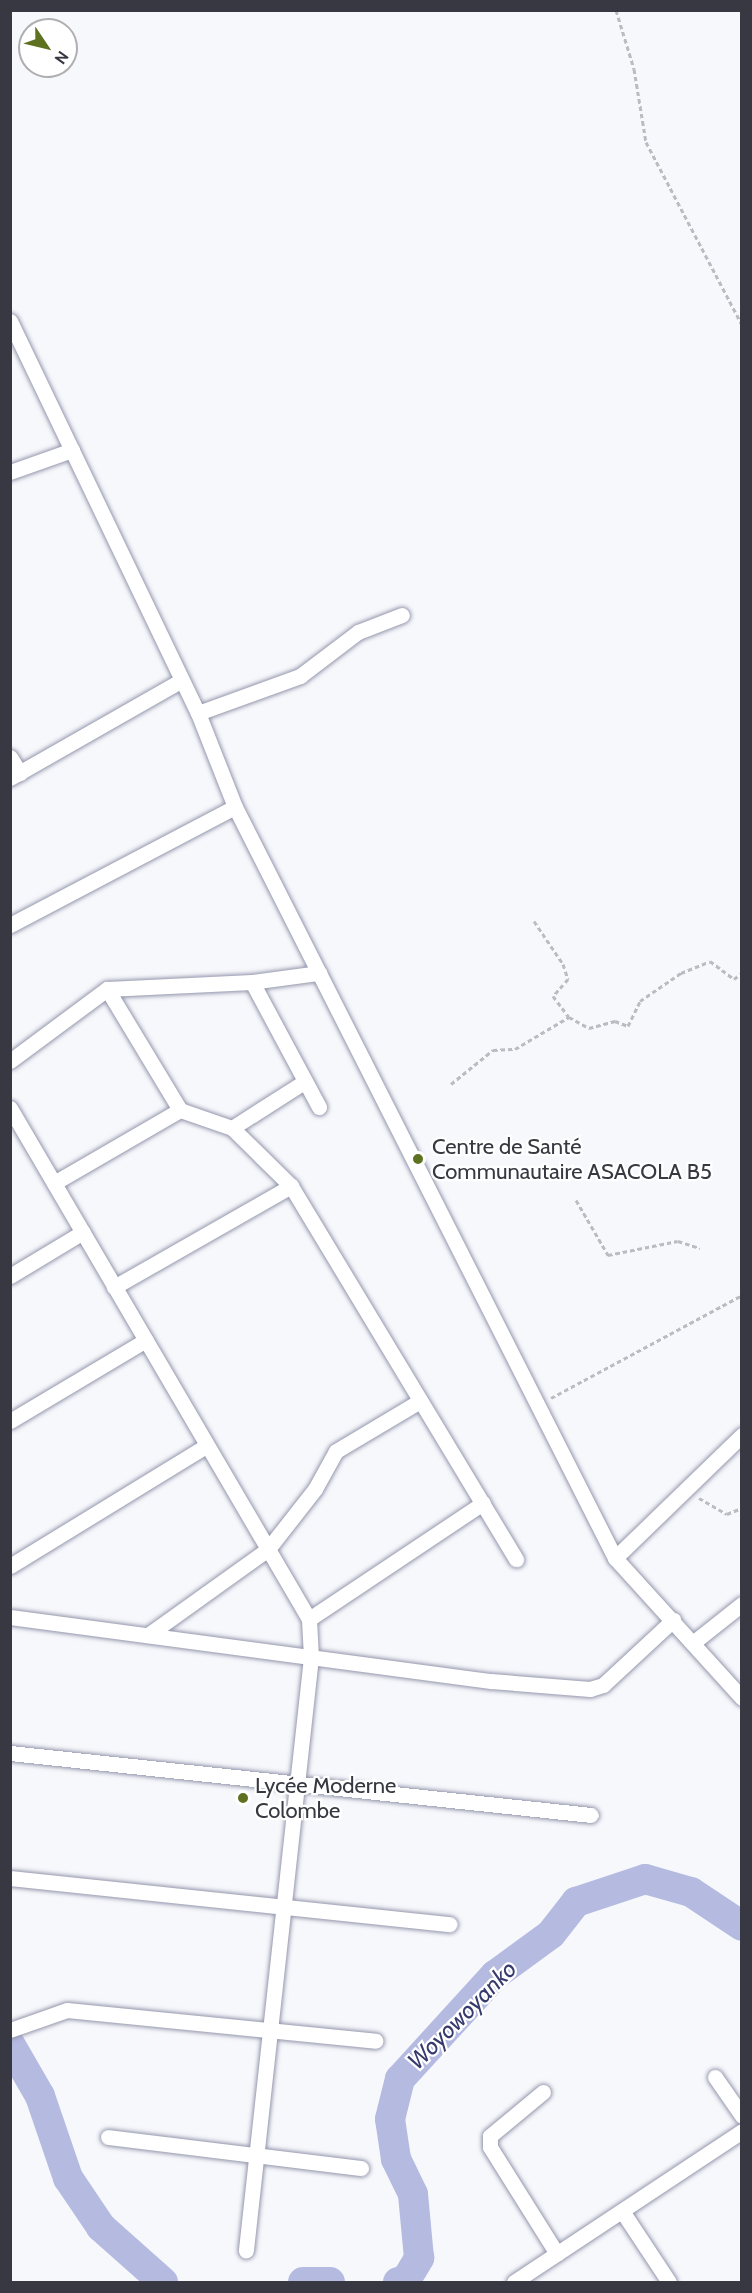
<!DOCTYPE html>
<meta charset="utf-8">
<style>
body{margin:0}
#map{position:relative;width:752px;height:2293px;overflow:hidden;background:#f7f8fc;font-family:Cabin,sans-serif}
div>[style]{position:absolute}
.river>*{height:30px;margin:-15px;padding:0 15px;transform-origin:15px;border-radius:15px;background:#b5bae1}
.path>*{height:3px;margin-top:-1.5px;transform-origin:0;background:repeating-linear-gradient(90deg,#bbbcc2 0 4.5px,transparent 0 7.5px)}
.roads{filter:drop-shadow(0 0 2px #9497ac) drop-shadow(0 0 2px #9497ac)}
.minor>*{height:15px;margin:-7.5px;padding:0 7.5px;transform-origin:7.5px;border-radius:7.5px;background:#fff}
.dots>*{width:16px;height:16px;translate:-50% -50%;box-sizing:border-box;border:3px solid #fff;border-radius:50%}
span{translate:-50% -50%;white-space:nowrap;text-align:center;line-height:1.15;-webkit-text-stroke:4.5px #fff;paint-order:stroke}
.poi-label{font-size:22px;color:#373841}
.left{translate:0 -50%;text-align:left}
.water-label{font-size:24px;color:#373a6c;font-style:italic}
.frame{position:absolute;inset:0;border:12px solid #373841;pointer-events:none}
.north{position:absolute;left:18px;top:18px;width:60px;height:60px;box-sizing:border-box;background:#fff;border:2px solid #afafb3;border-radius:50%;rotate:125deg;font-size:16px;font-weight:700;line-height:24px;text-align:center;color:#373841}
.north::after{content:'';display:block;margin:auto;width:21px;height:27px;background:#5d7120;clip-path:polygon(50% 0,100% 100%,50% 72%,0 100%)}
</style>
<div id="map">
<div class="river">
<i style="left:10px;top:2044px;width:60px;rotate:60deg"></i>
<i style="left:40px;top:2096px;width:87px;rotate:71.1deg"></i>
<i style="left:68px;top:2178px;width:59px;rotate:56deg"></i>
<i style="left:101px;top:2227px;width:83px;rotate:41.6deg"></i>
<i style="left:303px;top:2282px;width:27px"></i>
<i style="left:398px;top:2282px;width:8px;rotate:-14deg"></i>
<i style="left:406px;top:2280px;width:26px;rotate:-59deg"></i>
<i style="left:419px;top:2258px;width:64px;rotate:-95.4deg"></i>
<i style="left:413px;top:2194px;width:39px;rotate:-116deg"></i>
<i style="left:396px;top:2159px;width:40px;rotate:-98.5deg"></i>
<i style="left:390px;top:2119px;width:41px;rotate:-76deg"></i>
<i style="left:400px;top:2079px;width:141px;rotate:-47.6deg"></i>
<i style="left:495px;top:1975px;width:69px;rotate:-36.2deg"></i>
<i style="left:551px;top:1934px;width:41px;rotate:-52deg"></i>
<i style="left:576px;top:1902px;width:73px;rotate:-18.4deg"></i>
<i style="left:645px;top:1879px;width:48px;rotate:15.8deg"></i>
<i style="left:691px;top:1892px;width:61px;rotate:33.7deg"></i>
</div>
<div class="path">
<i style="left:616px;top:10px;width:62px;rotate:73deg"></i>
<i style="left:634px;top:69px;width:74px;rotate:80.7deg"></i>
<i style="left:646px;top:142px;width:207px;rotate:62.3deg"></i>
<i style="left:534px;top:921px;width:52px;rotate:56deg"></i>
<i style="left:563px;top:964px;width:16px;rotate:72deg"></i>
<i style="left:568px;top:979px;width:23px;rotate:131deg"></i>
<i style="left:553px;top:996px;width:26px;rotate:53deg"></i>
<i style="left:451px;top:1084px;width:54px;rotate:-39deg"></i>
<i style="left:493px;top:1050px;width:22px;rotate:-3deg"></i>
<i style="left:515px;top:1049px;width:63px;rotate:-30.7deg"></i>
<i style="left:569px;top:1017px;width:23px;rotate:29deg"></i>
<i style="left:589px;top:1028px;width:27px;rotate:-15deg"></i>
<i style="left:615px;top:1021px;width:14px;rotate:21deg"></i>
<i style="left:628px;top:1026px;width:28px;rotate:-64deg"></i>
<i style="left:640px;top:1001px;width:50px;rotate:-34.3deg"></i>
<i style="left:681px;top:973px;width:31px;rotate:-22deg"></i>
<i style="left:710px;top:961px;width:30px;rotate:37deg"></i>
<i style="left:734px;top:979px;width:10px;rotate:-37deg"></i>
<i style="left:576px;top:1200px;width:64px;rotate:59.8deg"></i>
<i style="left:608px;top:1255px;width:71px;rotate:-11.3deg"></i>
<i style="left:678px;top:1241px;width:23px;rotate:18deg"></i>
<i style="left:551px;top:1398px;width:217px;rotate:-28.3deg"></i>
<i style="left:699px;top:1498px;width:32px;rotate:30deg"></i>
<i style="left:727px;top:1514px;width:16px;rotate:-22deg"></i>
</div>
<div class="roads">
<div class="minor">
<i style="left:10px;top:321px;width:435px;rotate:64.4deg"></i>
<i style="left:198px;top:713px;width:101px;rotate:68.5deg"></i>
<i style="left:235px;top:807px;width:842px;rotate:63.16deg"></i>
<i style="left:615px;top:1558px;width:189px;rotate:47.8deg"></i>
<i style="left:10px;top:472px;width:66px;rotate:-19.5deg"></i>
<i style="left:198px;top:713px;width:109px;rotate:-19.9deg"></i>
<i style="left:300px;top:676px;width:73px;rotate:-37.2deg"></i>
<i style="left:358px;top:632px;width:47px;rotate:-21.1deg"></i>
<i style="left:10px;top:757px;width:19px;rotate:58deg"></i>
<i style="left:10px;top:778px;width:196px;rotate:-29.7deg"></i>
<i style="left:10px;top:925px;width:254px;rotate:-27.7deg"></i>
<i style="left:252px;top:982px;width:142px;rotate:61.8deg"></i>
<i style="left:107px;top:989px;width:141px;rotate:58.9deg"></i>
<i style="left:180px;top:1110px;width:55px;rotate:19.1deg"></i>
<i style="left:232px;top:1128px;width:85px;rotate:-32.6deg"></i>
<i style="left:10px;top:1061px;width:121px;rotate:-36.6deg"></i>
<i style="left:107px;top:989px;width:145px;rotate:-2.8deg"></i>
<i style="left:252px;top:982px;width:68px;rotate:-7.7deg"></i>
<i style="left:10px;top:1108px;width:592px;rotate:59.67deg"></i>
<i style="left:309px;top:1619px;width:38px;rotate:87deg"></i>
<i style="left:311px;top:1657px;width:597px;rotate:96.26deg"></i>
<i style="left:232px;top:1128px;width:83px;rotate:44.5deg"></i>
<i style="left:291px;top:1186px;width:436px;rotate:58.9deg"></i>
<i style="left:54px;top:1183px;width:146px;rotate:-30.1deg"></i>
<i style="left:10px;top:1276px;width:85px;rotate:-31.1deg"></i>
<i style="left:114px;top:1287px;width:204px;rotate:-29.7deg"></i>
<i style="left:10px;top:1421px;width:158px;rotate:-30.8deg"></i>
<i style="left:615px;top:1558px;width:177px;rotate:-44.1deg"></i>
<i style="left:10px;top:1566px;width:230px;rotate:-31.5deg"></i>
<i style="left:10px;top:1617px;width:485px;rotate:7.6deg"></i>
<i style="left:491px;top:1681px;width:99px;rotate:4.6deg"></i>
<i style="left:590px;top:1689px;width:14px;rotate:-17deg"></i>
<i style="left:603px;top:1685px;width:96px;rotate:-42.9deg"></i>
<i style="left:309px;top:1619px;width:209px;rotate:-33.7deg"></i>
<i style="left:148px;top:1635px;width:148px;rotate:-35.6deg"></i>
<i style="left:268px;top:1549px;width:76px;rotate:-51.9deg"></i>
<i style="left:315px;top:1489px;width:43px;rotate:-61.1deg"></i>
<i style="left:336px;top:1451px;width:98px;rotate:-30.8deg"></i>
<i style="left:694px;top:1642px;width:61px;rotate:-38.4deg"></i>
<i style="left:10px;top:1753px;width:584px;rotate:6.09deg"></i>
<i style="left:10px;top:1878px;width:442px;rotate:6deg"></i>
<i style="left:10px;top:2030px;width:60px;rotate:-19.3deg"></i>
<i style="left:67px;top:2010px;width:310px;rotate:5.7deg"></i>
<i style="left:715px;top:2077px;width:47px;rotate:55.3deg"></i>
<i style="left:543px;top:2092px;width:69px;rotate:140.3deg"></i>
<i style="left:490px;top:2136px;width:11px;rotate:90deg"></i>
<i style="left:490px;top:2147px;width:126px;rotate:57.9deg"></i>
<i style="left:108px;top:2137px;width:255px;rotate:7deg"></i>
<i style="left:622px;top:2211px;width:85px;rotate:56.5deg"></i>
<i style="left:514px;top:2282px;width:273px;rotate:-33.5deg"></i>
</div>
</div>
<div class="dots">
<i style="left:418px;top:1159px;background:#5d7120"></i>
<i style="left:243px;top:1798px;background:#5d7120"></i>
</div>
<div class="poi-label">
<span class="left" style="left:432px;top:1159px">Centre de Santé<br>Communautaire ASACOLA B5</span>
<span class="left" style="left:255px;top:1798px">Lycée Moderne<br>Colombe</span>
</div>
<div class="water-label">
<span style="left:462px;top:2015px;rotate:-45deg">Woyowoyanko</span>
</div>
<div class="frame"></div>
<div class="north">N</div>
</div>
